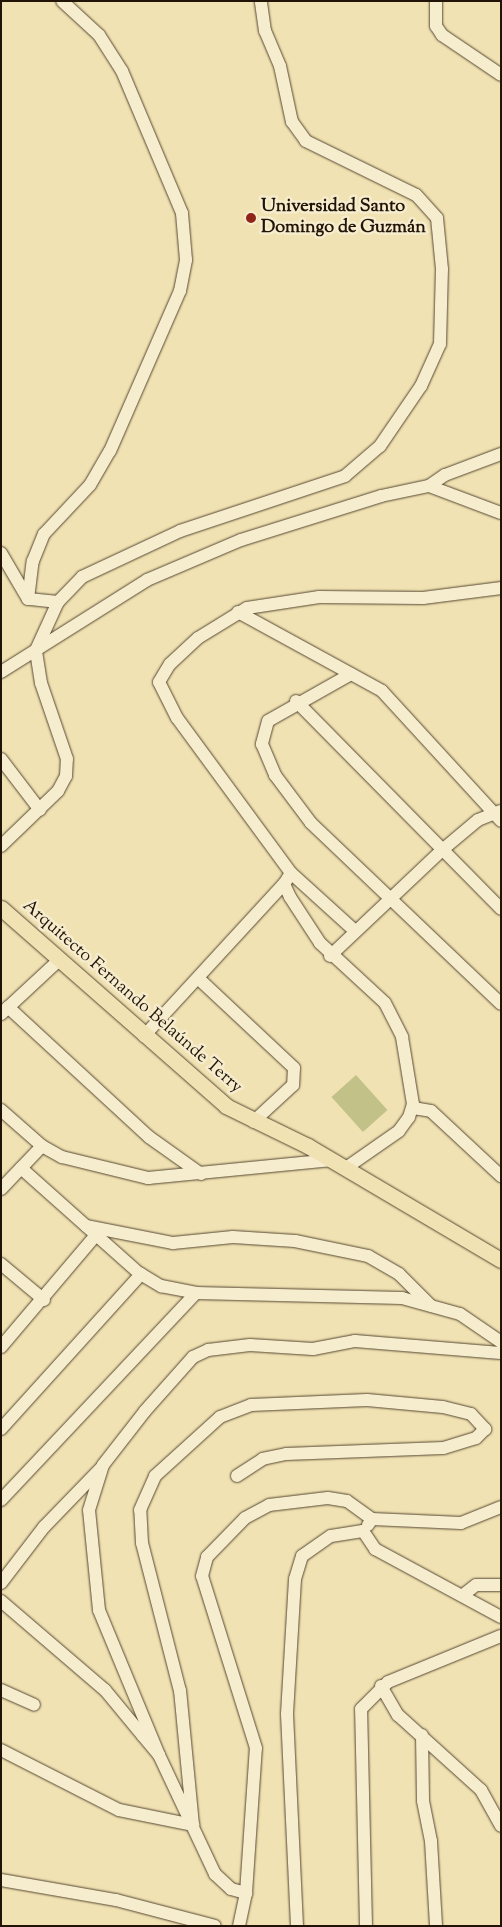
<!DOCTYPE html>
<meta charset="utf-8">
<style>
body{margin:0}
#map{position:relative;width:502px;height:1927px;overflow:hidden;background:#f1e2b3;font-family:"Sorts Mill Goudy",serif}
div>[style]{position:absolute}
.green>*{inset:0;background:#c1c188;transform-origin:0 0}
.roads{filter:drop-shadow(0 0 1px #554831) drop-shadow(0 0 1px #554831)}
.minor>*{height:12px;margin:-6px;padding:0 6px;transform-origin:6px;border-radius:6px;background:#f6ecce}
.major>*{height:15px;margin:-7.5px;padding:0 7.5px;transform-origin:7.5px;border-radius:7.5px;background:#f1e2b3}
.dots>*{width:14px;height:14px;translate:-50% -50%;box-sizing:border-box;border:2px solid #f6ecce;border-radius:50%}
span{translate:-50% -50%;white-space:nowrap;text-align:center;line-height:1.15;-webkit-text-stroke:5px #f6ecce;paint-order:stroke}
.poi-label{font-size:18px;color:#211406;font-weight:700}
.left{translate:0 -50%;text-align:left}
.street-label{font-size:18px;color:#211406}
.frame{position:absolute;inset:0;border:2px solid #211406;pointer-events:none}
</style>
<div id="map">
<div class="green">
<i style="left:356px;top:1075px;width:47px;height:33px;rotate:48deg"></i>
</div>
<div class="roads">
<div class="minor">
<i style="left:436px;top:1px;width:25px;rotate:90deg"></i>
<i style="left:436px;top:26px;width:11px;rotate:56deg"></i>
<i style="left:442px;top:35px;width:71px;rotate:34.1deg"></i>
<i style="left:429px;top:486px;width:19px;rotate:-35deg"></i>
<i style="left:445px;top:475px;width:60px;rotate:-20.6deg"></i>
<i style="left:1px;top:553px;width:53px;rotate:59.6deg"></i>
<i style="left:58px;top:602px;width:30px;rotate:-174deg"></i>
<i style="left:28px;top:599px;width:38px;rotate:-83deg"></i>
<i style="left:33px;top:561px;width:29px;rotate:-68deg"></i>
<i style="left:44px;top:534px;width:67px;rotate:-46.8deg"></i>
<i style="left:90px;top:485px;width:39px;rotate:-60deg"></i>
<i style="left:110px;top:451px;width:175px;rotate:-66.4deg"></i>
<i style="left:180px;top:291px;width:32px;rotate:-79deg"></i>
<i style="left:186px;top:260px;width:47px;rotate:-94.9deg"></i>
<i style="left:182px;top:213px;width:154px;rotate:-112.9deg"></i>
<i style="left:122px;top:71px;width:43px;rotate:-122.6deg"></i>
<i style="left:99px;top:35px;width:50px;rotate:-137.4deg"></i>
<i style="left:238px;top:612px;width:164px;rotate:28.7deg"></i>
<i style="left:382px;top:691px;width:176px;rotate:47.5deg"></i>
<i style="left:1px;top:672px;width:173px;rotate:-32.2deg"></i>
<i style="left:147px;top:580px;width:102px;rotate:-23.1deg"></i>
<i style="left:241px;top:540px;width:147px;rotate:-17.4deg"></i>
<i style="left:381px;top:496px;width:49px;rotate:-11.8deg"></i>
<i style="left:429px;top:486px;width:77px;rotate:20.6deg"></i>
<i style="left:351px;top:674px;width:95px;rotate:150.5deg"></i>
<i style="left:268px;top:721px;width:24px;rotate:105deg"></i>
<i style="left:262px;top:744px;width:34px;rotate:67deg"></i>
<i style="left:275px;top:775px;width:60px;rotate:53.1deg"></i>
<i style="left:311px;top:823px;width:262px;rotate:43.6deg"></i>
<i style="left:296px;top:701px;width:292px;rotate:45.4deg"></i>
<i style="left:1px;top:759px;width:64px;rotate:52.6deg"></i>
<i style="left:1px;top:846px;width:79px;rotate:-44deg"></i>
<i style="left:58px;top:791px;width:17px;rotate:-62deg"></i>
<i style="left:66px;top:776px;width:17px;rotate:-87deg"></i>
<i style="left:67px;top:759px;width:80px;rotate:-108.9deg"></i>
<i style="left:41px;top:683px;width:33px;rotate:-99deg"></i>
<i style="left:36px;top:650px;width:53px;rotate:-65.4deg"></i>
<i style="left:58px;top:602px;width:35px;rotate:-46deg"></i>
<i style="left:82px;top:577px;width:108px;rotate:-25.1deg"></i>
<i style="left:180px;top:531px;width:174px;rotate:-18.4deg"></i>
<i style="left:345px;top:476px;width:46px;rotate:-40.6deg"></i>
<i style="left:380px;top:446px;width:73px;rotate:-55.7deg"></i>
<i style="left:421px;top:386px;width:46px;rotate:-65.7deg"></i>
<i style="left:440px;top:344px;width:75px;rotate:-88.5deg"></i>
<i style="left:442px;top:269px;width:51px;rotate:-95.6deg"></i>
<i style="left:437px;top:218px;width:31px;rotate:-132deg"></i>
<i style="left:416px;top:195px;width:123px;rotate:-153.9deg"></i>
<i style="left:306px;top:141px;width:24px;rotate:-126deg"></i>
<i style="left:292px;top:122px;width:57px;rotate:-102.1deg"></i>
<i style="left:280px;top:66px;width:38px;rotate:-113deg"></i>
<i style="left:265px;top:31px;width:30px;rotate:-98deg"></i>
<i style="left:291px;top:873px;width:13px;rotate:122deg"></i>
<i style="left:284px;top:884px;width:14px;rotate:65deg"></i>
<i style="left:290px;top:897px;width:55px;rotate:56.9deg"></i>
<i style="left:320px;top:943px;width:88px;rotate:42.7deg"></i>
<i style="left:385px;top:1003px;width:38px;rotate:63deg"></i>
<i style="left:402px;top:1037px;width:68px;rotate:80.7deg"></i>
<i style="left:413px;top:1104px;width:14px;rotate:107deg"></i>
<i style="left:409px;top:1117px;width:17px;rotate:126deg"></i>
<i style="left:399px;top:1131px;width:65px;rotate:145.1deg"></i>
<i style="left:355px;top:931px;width:86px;rotate:-137.8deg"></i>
<i style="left:291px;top:873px;width:192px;rotate:-126.3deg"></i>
<i style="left:177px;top:718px;width:40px;rotate:-116.6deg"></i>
<i style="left:159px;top:682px;width:21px;rotate:-59deg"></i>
<i style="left:170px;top:664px;width:38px;rotate:-43deg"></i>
<i style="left:198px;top:638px;width:57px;rotate:-31.5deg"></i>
<i style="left:247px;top:608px;width:73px;rotate:-8.7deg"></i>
<i style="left:319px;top:597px;width:104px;rotate:0.6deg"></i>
<i style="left:423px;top:598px;width:79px;rotate:-7.3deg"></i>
<i style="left:330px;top:956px;width:153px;rotate:-43.4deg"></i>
<i style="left:441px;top:851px;width:48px;rotate:-40deg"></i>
<i style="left:478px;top:820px;width:24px;rotate:-22deg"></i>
<i style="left:199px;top:979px;width:130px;rotate:43.1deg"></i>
<i style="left:294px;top:1068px;width:17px;rotate:93deg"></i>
<i style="left:293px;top:1085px;width:54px;rotate:137.2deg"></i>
<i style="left:8px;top:1007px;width:192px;rotate:42.7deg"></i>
<i style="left:149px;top:1137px;width:64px;rotate:35.4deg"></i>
<i style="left:1px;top:1014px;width:78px;rotate:-42.9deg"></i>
<i style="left:144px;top:1036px;width:207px;rotate:-47.4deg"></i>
<i style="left:413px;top:1108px;width:18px;rotate:9deg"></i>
<i style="left:431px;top:1111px;width:96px;rotate:42.9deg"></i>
<i style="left:1px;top:1110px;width:55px;rotate:41.3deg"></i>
<i style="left:42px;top:1146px;width:23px;rotate:29deg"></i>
<i style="left:62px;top:1157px;width:89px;rotate:13.7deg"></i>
<i style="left:148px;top:1178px;width:185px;rotate:-5.6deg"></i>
<i style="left:21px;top:1168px;width:158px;rotate:41.7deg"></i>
<i style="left:139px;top:1273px;width:26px;rotate:31deg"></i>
<i style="left:161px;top:1286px;width:36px;rotate:11deg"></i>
<i style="left:196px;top:1293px;width:206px;rotate:1.4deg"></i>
<i style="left:402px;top:1298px;width:60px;rotate:15.4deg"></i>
<i style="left:460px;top:1314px;width:50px;rotate:34.3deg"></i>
<i style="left:1px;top:1189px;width:59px;rotate:-46.4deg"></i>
<i style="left:86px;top:1226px;width:89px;rotate:11.1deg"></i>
<i style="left:173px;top:1243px;width:60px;rotate:-5.7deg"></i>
<i style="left:233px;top:1237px;width:62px;rotate:3.7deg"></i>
<i style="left:295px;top:1241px;width:75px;rotate:11.6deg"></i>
<i style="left:368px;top:1256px;width:36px;rotate:30deg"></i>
<i style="left:399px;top:1274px;width:45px;rotate:45deg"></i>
<i style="left:1px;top:1264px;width:56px;rotate:39.9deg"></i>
<i style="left:1px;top:1347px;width:147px;rotate:-49.7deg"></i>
<i style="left:1px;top:1429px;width:209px;rotate:-47.9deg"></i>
<i style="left:1px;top:1500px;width:284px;rotate:-46.7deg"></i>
<i style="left:368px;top:1525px;width:7px;rotate:-56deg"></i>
<i style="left:372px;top:1519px;width:89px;rotate:2.6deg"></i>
<i style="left:461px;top:1523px;width:43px;rotate:-21.8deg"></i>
<i style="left:1px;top:1583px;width:71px;rotate:-52.5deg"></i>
<i style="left:44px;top:1527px;width:83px;rotate:-46deg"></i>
<i style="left:463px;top:1595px;width:16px;rotate:-38deg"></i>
<i style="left:476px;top:1585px;width:25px"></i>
<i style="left:1px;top:1601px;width:137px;rotate:40.6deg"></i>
<i style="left:105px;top:1690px;width:60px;rotate:50.4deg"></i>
<i style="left:143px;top:1736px;width:25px;rotate:50deg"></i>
<i style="left:159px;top:1755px;width:132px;rotate:64.8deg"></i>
<i style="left:215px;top:1874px;width:22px;rotate:43deg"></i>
<i style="left:231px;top:1889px;width:16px;rotate:15deg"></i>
<i style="left:381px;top:1686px;width:34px;rotate:60deg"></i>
<i style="left:398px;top:1715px;width:112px;rotate:42.1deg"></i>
<i style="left:481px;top:1790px;width:41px;rotate:60.9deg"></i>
<i style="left:1px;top:1690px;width:36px;rotate:24deg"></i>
<i style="left:422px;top:1735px;width:66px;rotate:89.1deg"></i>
<i style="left:423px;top:1801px;width:41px;rotate:78.7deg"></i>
<i style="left:431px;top:1841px;width:85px;rotate:86.6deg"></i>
<i style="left:1px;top:1750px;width:132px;rotate:27deg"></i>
<i style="left:119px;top:1810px;width:76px;rotate:11.5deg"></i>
<i style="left:193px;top:1825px;width:135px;rotate:-95.5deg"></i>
<i style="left:180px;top:1691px;width:153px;rotate:-104.4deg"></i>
<i style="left:142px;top:1543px;width:33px;rotate:-93deg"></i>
<i style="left:140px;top:1510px;width:37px;rotate:-66deg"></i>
<i style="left:155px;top:1476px;width:88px;rotate:-42.2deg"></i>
<i style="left:220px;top:1417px;width:33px;rotate:-21deg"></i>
<i style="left:251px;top:1405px;width:116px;rotate:-2.5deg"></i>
<i style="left:367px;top:1400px;width:76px;rotate:5.3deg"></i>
<i style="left:443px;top:1407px;width:29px;rotate:14deg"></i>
<i style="left:471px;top:1414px;width:21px;rotate:47deg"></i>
<i style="left:485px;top:1429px;width:13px;rotate:135deg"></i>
<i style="left:476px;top:1438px;width:34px;rotate:163deg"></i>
<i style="left:443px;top:1448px;width:157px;rotate:177.8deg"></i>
<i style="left:286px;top:1454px;width:24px;rotate:168deg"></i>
<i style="left:263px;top:1459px;width:31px;rotate:147deg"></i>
<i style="left:159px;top:1755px;width:157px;rotate:-112.5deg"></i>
<i style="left:99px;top:1610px;width:100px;rotate:-95.7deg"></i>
<i style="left:89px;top:1510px;width:47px;rotate:-72.7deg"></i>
<i style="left:103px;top:1465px;width:68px;rotate:-52.1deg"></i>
<i style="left:145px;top:1411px;width:72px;rotate:-48.4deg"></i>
<i style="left:193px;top:1357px;width:17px;rotate:-25deg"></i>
<i style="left:208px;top:1350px;width:42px;rotate:-6.8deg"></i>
<i style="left:250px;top:1345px;width:63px;rotate:3.6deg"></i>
<i style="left:313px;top:1349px;width:43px;rotate:-10.8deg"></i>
<i style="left:355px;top:1341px;width:146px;rotate:4.7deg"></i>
<i style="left:1px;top:1880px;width:117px;rotate:9.9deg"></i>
<i style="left:116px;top:1900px;width:102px;rotate:14.7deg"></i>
<i style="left:239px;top:1926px;width:34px;rotate:-78deg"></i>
<i style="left:246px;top:1893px;width:145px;rotate:-86.1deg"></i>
<i style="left:256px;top:1748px;width:180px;rotate:-107.4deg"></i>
<i style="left:202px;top:1576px;width:20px;rotate:-75deg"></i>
<i style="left:207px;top:1557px;width:54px;rotate:-45.7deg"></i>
<i style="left:245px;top:1518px;width:27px;rotate:-28deg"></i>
<i style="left:269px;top:1505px;width:59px;rotate:-6.8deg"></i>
<i style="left:328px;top:1498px;width:19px;rotate:9deg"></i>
<i style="left:347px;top:1501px;width:31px;rotate:36deg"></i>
<i style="left:297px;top:1926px;width:212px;rotate:-92.7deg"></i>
<i style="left:287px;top:1714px;width:135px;rotate:-86.6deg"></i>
<i style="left:295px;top:1579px;width:24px;rotate:-73deg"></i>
<i style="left:302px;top:1556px;width:35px;rotate:-35deg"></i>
<i style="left:331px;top:1536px;width:32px;rotate:-9deg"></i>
<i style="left:363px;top:1531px;width:22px;rotate:56deg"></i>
<i style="left:375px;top:1549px;width:143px;rotate:28.4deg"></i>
<i style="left:366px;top:1926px;width:217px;rotate:-91.3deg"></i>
<i style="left:361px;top:1709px;width:38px;rotate:-45deg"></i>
<i style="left:388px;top:1682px;width:122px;rotate:-22.2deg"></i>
</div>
<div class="major">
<i style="left:1px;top:908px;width:300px;rotate:41.3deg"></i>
<i style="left:226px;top:1106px;width:91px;rotate:26deg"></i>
<i style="left:308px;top:1146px;width:224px;rotate:30.6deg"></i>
</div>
</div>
<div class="dots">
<i style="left:251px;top:218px;background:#8f2418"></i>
</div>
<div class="poi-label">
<span class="left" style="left:261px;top:218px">Universidad Santo<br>Domingo de Guzmán</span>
</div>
<div class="street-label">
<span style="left:132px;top:997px;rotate:41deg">Arquitecto Fernando Belaúnde Terry</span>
</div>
<div class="frame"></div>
</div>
